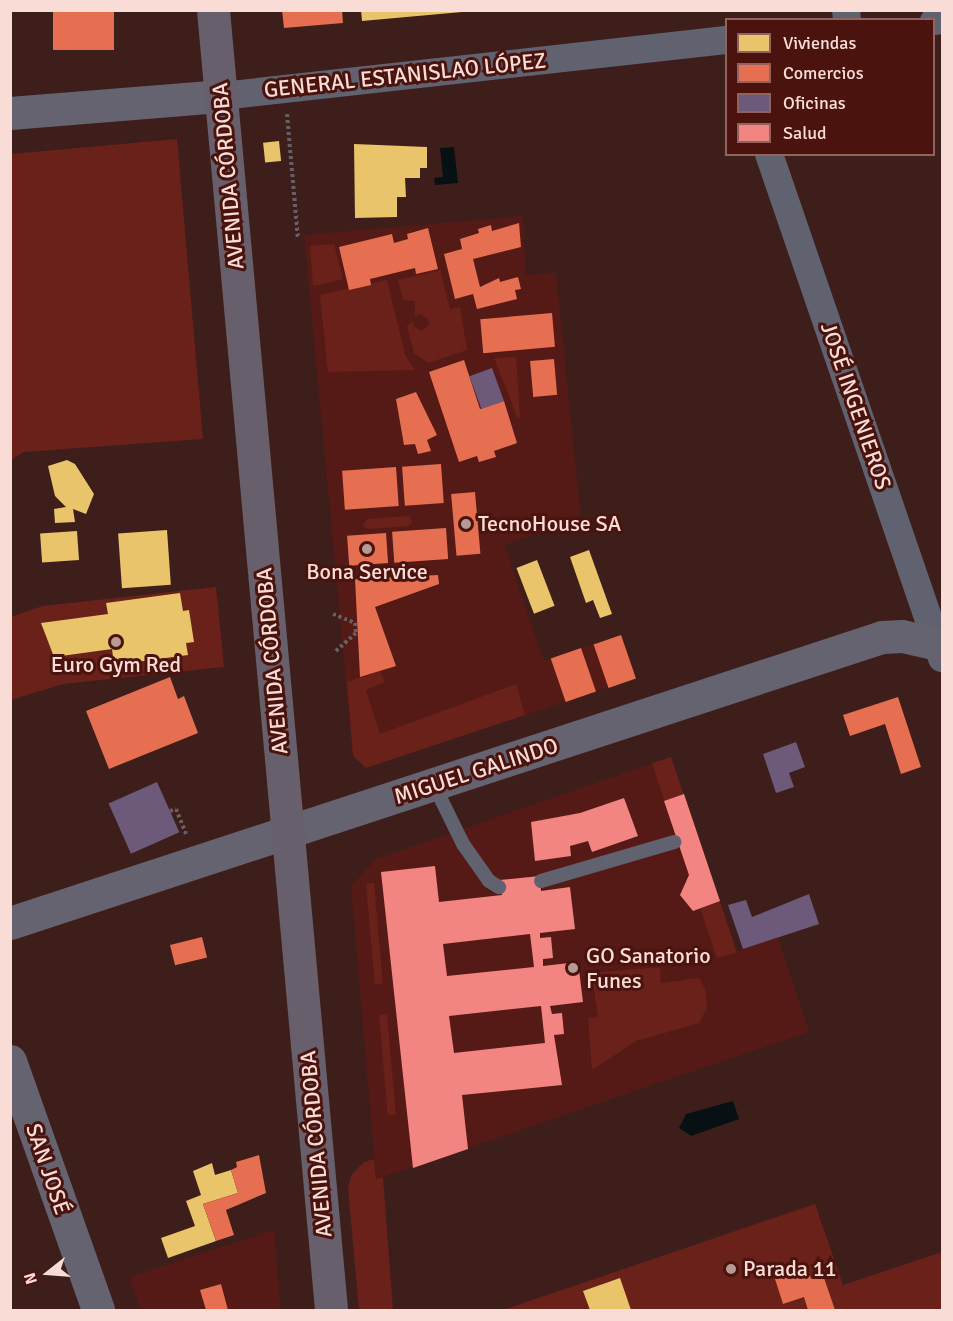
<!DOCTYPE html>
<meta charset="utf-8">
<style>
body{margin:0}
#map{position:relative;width:953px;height:1321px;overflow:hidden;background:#3d1e1b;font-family:Signika,sans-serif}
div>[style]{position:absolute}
.built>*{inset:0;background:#551a15}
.green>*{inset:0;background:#69211a;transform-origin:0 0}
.water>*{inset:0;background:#071114}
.homes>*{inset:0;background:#e9c46a;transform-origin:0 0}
.shops>*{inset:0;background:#e76f51;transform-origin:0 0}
.offices>*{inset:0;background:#6d597a;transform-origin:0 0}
.health>*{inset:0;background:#f28482}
.path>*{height:4px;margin-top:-2px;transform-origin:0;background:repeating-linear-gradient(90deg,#685f64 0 3px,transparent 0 6px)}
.lane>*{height:14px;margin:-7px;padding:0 7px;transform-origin:7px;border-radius:7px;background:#616270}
.street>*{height:28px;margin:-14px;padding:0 14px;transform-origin:14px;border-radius:14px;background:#616270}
.secondary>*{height:33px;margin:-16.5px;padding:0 16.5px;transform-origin:16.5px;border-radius:16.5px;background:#666371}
.primary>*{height:33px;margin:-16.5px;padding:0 16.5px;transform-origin:16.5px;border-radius:16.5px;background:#675f6b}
.dots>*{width:16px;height:16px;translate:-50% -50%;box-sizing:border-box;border:3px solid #4a130e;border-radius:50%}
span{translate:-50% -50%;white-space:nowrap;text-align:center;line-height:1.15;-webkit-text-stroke:6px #4a130e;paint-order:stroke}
.street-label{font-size:22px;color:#fadcd7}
.poi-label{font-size:22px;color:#fadcd7}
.left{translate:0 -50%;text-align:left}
.frame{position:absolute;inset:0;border:12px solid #fadcd7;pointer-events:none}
.legend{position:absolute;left:725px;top:18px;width:210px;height:138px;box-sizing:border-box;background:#4a130e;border:2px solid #90635e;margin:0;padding:8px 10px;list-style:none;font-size:18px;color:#fadcd7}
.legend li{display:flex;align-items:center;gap:12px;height:30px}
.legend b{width:30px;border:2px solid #90635e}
.north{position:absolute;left:18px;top:1243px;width:60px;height:60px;-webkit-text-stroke:4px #4a130e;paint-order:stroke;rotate:253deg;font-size:16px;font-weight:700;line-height:24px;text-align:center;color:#fadcd7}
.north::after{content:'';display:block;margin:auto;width:21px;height:27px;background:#fadcd7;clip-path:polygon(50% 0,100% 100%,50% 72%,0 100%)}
</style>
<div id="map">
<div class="built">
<i style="clip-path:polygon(523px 216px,526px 275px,556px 273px,581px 518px,504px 545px,544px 661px,621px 635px,636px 678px,366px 768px,353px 756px,304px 235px)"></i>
<i style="clip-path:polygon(671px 757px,736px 951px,778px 938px,809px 1032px,376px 1179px,351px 886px,376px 859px)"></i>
<i style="clip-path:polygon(274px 1230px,281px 1310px,141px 1310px,129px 1277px)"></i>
</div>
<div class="green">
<i style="clip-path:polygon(177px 139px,203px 439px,24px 452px,11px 460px,11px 154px)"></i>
<i style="clip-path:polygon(334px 244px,343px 279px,313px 286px,310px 246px)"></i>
<i style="clip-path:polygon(440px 270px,450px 309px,460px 307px,467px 350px,428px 363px,414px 353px,407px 326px,413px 321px,413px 326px,422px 331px,429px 324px,428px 319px,420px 314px,415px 316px,415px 301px,403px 300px,398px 280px)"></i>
<i style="clip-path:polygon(387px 280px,405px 355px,415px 370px,328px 372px,320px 295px)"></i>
<i style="clip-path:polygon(516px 357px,520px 416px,518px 419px,494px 358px)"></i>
<i style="clip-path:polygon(409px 516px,412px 522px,409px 526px,368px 529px,363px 526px,367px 519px)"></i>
<i style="clip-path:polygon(216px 587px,224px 667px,63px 684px,11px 700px,10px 617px,43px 606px)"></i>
<i style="clip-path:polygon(380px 671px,385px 682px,366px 690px,380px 734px,516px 684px,525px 715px,366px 768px,353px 756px,347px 682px)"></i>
<i style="clip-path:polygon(671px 757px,737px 952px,717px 958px,700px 908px,693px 911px,680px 895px,689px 875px,652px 763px)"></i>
<i style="left:374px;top:883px;width:101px;height:8px;rotate:85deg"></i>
<i style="clip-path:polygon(660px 967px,661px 983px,699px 978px,705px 989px,707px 1008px,699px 1023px,636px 1041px,592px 1070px,588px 1018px,598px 1017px,592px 973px)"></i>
<i style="left:387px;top:1014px;width:101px;height:8px;rotate:85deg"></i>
<i style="clip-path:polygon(374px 1159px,376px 1179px,383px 1177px,393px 1310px,359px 1310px,348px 1187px,352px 1174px,364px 1162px)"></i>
<i style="clip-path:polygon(815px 1204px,843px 1285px,942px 1252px,942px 1310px,503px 1310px)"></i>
</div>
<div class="water">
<i style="clip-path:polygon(454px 147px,458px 183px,435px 185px,434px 178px,443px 177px,440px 148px)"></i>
<i style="clip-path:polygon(733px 1101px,739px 1119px,691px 1136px,679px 1128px,686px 1114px)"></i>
</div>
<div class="homes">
<i style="clip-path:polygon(361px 10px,462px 10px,462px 12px,362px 21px)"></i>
<i style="left:279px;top:141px;width:20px;height:16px;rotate:84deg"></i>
<i style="clip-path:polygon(354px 144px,427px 147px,427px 168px,420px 168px,420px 178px,405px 178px,406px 197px,397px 197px,397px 217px,355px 218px)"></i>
<i style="clip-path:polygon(67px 460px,75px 464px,94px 494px,86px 514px,73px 509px,75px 522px,55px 523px,54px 509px,66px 507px,55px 496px,48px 466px)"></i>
<i style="left:167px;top:530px;width:55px;height:49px;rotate:86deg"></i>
<i style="left:77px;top:531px;width:29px;height:37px;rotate:86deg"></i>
<i style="clip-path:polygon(589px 550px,612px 614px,600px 618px,593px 600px,586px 603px,570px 557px)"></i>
<i style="left:537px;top:560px;width:49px;height:22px;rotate:69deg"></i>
<i style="clip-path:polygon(180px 593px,183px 611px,189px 610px,194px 642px,186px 643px,188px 655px,114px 665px,112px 649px,54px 657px,41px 623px,108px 614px,106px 603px)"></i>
<i style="clip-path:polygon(212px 1163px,215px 1175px,231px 1170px,238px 1193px,203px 1204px,216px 1241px,168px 1258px,161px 1238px,195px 1226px,186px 1201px,201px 1195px,193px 1171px)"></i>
<i style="clip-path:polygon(620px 1278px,631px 1310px,590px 1310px,583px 1291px)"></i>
</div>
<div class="shops">
<i style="left:53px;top:10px;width:61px;height:40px"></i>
<i style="clip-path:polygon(282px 10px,342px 10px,343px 23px,284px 28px)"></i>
<i style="clip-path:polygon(519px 223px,521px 247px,473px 259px,480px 287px,499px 278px,500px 282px,518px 277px,521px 289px,515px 290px,517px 299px,477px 309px,473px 294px,455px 299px,444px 254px,462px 249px,460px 239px,479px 233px,478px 229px,491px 225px,492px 231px)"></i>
<i style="clip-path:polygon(428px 228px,438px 269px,416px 274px,415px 268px,370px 279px,371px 285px,349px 290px,339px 247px,392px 234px,394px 243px,408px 239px,407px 234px)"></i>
<i style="left:552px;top:313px;width:34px;height:72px;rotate:85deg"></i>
<i style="left:554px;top:359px;width:36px;height:24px;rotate:85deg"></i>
<i style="clip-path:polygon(464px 360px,480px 409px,504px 401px,517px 443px,494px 451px,496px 457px,479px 462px,477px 456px,459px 462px,429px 372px)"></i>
<i style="clip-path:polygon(416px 392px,437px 435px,427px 440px,431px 451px,418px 454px,415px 444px,404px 445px,396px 399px)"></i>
<i style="left:441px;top:464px;width:39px;height:39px;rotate:86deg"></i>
<i style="left:396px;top:467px;width:39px;height:54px;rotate:86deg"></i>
<i style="left:475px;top:492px;width:62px;height:24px;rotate:85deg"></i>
<i style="left:446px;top:528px;width:31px;height:54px;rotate:86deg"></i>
<i style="left:386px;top:533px;width:30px;height:39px;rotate:86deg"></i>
<i style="clip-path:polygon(438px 575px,439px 584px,375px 607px,396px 666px,360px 677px,355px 579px)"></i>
<i style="left:621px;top:635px;width:46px;height:29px;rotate:71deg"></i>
<i style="left:581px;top:648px;width:46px;height:32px;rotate:71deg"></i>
<i style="clip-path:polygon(170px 677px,178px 699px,184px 696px,198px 733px,109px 769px,86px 711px)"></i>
<i style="clip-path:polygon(898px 697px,921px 767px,901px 774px,885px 724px,850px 736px,843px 715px)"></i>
<i style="left:202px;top:937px;width:21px;height:33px;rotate:76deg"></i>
<i style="clip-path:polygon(259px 1155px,266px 1193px,226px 1210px,234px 1235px,216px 1241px,203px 1204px,238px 1193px,231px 1170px,237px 1167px,236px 1162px)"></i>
<i style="clip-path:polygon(808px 1268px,811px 1279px,823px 1275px,835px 1310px,808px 1310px,804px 1297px,783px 1304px,775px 1279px)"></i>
<i style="clip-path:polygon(221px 1284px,228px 1310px,206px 1310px,200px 1290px)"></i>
</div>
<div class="offices">
<i style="left:492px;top:368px;width:35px;height:24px;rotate:70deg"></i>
<i style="clip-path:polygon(796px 742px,805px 767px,789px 773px,794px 787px,776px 793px,763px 754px)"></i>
<i style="left:157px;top:782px;width:55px;height:53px;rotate:66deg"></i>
<i style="clip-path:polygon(809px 894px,819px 924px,743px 949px,728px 905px,746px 900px,752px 917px)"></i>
</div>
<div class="health">
<i style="clip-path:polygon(684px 794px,720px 901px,693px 911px,680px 895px,689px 875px,664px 801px)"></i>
<i style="clip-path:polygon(624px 798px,638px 836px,592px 852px,588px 841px,570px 846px,571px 856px,535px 861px,531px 822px,580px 813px)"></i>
<i style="clip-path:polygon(evenodd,435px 866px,439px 902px,502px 895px,500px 880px,540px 876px,541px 891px,570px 887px,575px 929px,540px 933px,540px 938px,551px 937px,553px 958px,543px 959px,543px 966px,578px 962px,583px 1002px,550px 1006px,552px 1014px,562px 1013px,564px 1034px,554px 1035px,562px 1085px,462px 1095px,468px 1149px,413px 1168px,381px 872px,435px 866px,530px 934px,534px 967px,447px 976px,443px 944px,530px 934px,435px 866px,541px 1006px,545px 1043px,454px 1053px,449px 1016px,541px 1006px)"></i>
</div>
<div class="path">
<i style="left:287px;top:114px;width:125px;rotate:85deg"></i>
<i style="left:333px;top:614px;width:24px;rotate:22deg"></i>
<i style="left:355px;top:623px;width:10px;rotate:84deg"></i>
<i style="left:356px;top:633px;width:27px;rotate:138deg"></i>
<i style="left:170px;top:811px;width:6px;rotate:-18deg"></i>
<i style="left:176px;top:809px;width:27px;rotate:68deg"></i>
</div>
<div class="lane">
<i style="left:434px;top:785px;width:66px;rotate:63.8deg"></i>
<i style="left:463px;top:844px;width:45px;rotate:54.9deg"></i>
<i style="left:489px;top:881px;width:12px;rotate:31deg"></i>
<i style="left:541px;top:881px;width:139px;rotate:-16.3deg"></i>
</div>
<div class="street">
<i style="left:846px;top:10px;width:10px;rotate:84deg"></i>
<i style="left:934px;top:21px;width:8px;rotate:-7deg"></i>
<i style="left:222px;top:96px;width:507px;rotate:-6.34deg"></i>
<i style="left:769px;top:154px;width:533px;rotate:71.06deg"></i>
</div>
<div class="secondary">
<i style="left:10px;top:113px;width:213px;rotate:-4.6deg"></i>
<i style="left:10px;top:923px;width:918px;rotate:-18.16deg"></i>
<i style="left:882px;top:637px;width:20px;rotate:-3deg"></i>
<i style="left:902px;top:636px;width:41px;rotate:12.7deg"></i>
<i style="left:10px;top:1061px;width:264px;rotate:70.5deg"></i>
</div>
<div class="primary">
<i style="left:213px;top:10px;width:1305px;rotate:84.81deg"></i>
</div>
<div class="dots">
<i style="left:466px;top:524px;background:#b89a95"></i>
<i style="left:367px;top:549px;background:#b89a95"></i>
<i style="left:116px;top:642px;background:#b89a95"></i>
<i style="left:573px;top:968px;background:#b89a95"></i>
<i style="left:731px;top:1269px;background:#b89a95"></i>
</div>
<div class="street-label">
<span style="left:405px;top:75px;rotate:-6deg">GENERAL ESTANISLAO LÓPEZ</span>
<span style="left:228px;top:176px;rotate:-95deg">AVENIDA CÓRDOBA</span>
<span style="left:856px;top:406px;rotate:71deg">JOSÉ INGENIEROS</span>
<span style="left:272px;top:661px;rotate:-95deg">AVENIDA CÓRDOBA</span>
<span style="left:476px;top:771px;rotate:-18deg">MIGUEL GALINDO</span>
<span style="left:316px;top:1144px;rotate:-95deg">AVENIDA CÓRDOBA</span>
<span style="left:48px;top:1169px;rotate:71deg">SAN JOSÉ</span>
</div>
<div class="poi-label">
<span class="left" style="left:478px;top:524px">TecnoHouse SA</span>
<span style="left:367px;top:572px">Bona Service</span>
<span style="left:116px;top:665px">Euro Gym Red</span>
<span class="left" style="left:586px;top:968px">GO Sanatorio<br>Funes</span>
<span class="left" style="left:743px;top:1269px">Parada 11</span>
</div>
<div class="frame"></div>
<ul class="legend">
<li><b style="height:16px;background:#e9c46a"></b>Viviendas</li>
<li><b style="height:16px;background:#e76f51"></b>Comercios</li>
<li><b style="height:16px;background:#6d597a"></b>Oficinas</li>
<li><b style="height:16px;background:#f28482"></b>Salud</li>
</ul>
<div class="north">N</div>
</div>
